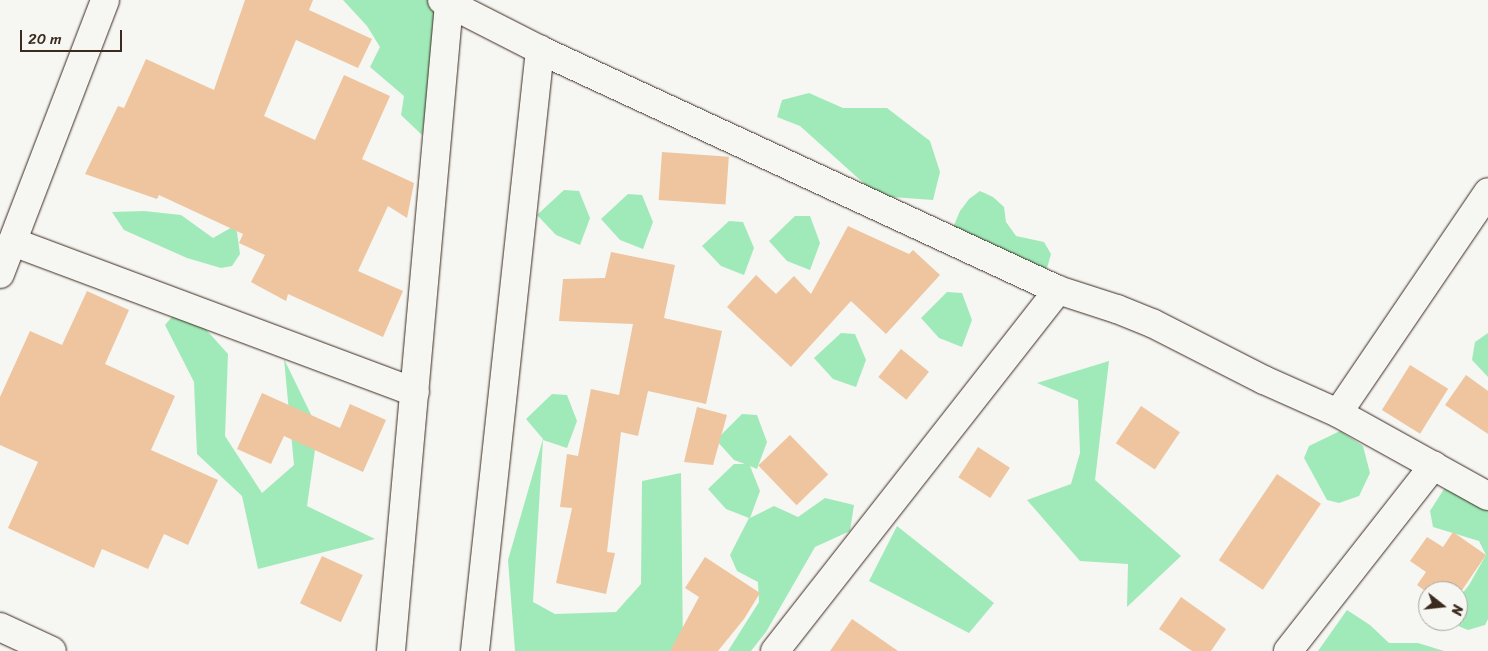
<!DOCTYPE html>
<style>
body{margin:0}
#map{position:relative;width:1488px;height:651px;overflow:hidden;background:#f6f6f2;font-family:Sriracha,sans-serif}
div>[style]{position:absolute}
.green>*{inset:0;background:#a0eab9}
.building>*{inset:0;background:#efc59f;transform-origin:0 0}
.roads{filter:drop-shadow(0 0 1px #3b2a1e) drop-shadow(0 0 1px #3b2a1e)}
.street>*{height:28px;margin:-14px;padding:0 14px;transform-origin:14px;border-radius:14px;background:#f6f6f2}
span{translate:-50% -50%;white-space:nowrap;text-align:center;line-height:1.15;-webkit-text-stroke:4.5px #f6f6f2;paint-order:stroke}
.north{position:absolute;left:1418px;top:581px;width:50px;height:50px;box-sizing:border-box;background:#f6f6f2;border:1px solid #aba49d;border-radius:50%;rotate:106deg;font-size:14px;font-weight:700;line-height:20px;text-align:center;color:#3b2a1e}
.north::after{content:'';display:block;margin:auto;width:18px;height:22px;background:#3b2a1e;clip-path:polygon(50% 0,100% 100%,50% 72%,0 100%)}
.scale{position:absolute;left:20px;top:30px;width:102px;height:22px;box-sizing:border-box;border:2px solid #3b2a1e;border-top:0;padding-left:6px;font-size:15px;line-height:18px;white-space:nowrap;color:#3b2a1e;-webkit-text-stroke:4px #f6f6f2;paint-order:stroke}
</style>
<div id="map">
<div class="green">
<i style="clip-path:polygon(343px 0,436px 0,431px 72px,422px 135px,401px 115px,404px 96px,370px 67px,380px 47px,367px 26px)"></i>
<i style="clip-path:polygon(809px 93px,843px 108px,887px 108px,930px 141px,940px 172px,933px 200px,878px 196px,800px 126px,777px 117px,782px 100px)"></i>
<i style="clip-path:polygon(564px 190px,579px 191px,590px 218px,580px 245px,556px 235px,537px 215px)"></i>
<i style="clip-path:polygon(980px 191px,993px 197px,1004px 207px,1006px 222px,1016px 236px,1044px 242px,1051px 254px,1047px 268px,1036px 283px,957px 239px,954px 225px,960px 211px,969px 199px)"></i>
<i style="clip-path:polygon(628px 194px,642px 195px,653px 222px,643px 249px,620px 240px,601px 219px)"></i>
<i style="clip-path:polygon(144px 211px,181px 215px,213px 238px,236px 225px,240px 254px,232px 266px,221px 268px,187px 258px,124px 230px,112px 212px)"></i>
<i style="clip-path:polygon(795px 216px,810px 216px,820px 243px,810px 270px,787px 261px,769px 241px)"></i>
<i style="clip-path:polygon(729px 221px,743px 222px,754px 248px,744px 275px,721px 266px,702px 246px)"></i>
<i style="clip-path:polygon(947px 292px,962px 293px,972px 320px,962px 347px,939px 338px,921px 318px)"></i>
<i style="clip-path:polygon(183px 304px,228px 354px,225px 436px,262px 493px,294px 465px,284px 359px,318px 429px,307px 506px,375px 539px,258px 569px,242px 496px,197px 454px,194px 382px,165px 325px)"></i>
<i style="clip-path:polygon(841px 333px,855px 334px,866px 360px,856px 387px,833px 379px,814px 358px)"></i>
<i style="clip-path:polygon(1488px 333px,1488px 377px,1472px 360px,1475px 342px)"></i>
<i style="clip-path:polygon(1109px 361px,1095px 480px,1181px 556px,1127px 607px,1128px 564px,1080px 561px,1027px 500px,1071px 484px,1080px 453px,1078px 400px,1037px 383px)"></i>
<i style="clip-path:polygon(552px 394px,567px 395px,577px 421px,567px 448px,543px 440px,533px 602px,555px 614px,616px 612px,641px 584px,642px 481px,681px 473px,683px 651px,515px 651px,508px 560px,543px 439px,526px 419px)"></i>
<i style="clip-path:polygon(742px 414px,757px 415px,767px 442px,757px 469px,750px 466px,760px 491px,750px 518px,774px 506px,798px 517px,825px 498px,854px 505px,850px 531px,815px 547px,766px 632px,751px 651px,728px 651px,759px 602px,758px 582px,737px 571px,730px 555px,749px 518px,726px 509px,708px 489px,734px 464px,745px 464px,734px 460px,716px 440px)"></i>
<i style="clip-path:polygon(1340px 431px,1363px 446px,1370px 473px,1359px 496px,1339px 503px,1327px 500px,1304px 458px,1309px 446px)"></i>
<i style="clip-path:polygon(1444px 489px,1468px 496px,1488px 510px,1488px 619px,1485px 625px,1468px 630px,1446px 621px,1458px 621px,1458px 599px,1469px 585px,1486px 555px,1479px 541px,1433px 527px,1430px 511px)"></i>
<i style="clip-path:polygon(897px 526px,994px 603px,969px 633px,869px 581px)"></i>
<i style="clip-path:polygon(1347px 610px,1370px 625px,1389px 643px,1418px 643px,1444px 651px,1318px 651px)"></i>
</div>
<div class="building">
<i style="clip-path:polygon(245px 0,313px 0,309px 10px,372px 39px,358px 68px,296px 40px,264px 116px,315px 140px,344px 75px,390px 96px,362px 159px,414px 183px,407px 218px,388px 206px,358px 271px,403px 291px,383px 337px,288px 294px,286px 301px,251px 282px,265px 255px,239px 243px,243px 234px,159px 195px,157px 199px,85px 174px,118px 106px,124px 108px,146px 59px,214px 90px)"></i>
<i style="left:662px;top:152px;width:67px;height:48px;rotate:4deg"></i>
<i style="clip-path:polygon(848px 226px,909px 254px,913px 250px,940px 275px,886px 334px,851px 301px,791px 367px,727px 307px,756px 275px,776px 294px,794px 276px,811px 294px)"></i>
<i style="clip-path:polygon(611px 252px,675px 265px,664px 318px,722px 331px,706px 404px,648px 391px,638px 436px,621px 432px,607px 552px,615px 553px,606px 594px,556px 583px,572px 508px,560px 507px,567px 454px,578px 456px,591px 389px,619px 395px,633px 324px,559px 321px,563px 279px,605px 278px)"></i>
<i style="clip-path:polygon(87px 291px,129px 310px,105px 364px,175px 396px,151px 450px,218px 480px,188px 545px,164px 534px,148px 569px,102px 549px,94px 568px,8px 528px,38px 462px,0 445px,0 397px,30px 331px,62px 345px)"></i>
<i style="left:901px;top:349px;width:36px;height:36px;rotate:39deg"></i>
<i style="left:1410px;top:365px;width:45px;height:53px;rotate:32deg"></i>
<i style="clip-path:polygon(1466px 375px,1488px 391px,1488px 434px,1445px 405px)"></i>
<i style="clip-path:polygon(262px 393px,340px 428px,350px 404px,386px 420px,363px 472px,284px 436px,271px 464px,237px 449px)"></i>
<i style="left:1141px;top:406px;width:47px;height:45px;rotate:34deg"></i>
<i style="clip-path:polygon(697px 407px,727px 415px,713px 465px,684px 462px)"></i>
<i style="left:790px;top:435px;width:55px;height:44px;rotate:46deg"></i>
<i style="left:978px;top:447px;width:38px;height:36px;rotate:33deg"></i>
<i style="left:1277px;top:474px;width:53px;height:104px;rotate:34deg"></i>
<i style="clip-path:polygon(1453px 532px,1486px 555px,1458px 596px,1458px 591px,1428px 591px,1428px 593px,1417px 585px,1426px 572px,1410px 561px,1427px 537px,1443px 547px)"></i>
<i style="left:322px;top:556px;width:45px;height:52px;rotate:25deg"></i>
<i style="clip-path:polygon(705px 557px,760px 593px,744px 619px,718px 651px,670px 651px,699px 597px,685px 588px)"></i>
<i style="clip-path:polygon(1181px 597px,1226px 629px,1211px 651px,1192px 651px,1159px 629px)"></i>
<i style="clip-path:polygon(852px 619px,898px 651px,830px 651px)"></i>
</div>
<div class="roads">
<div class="street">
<i style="left:442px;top:0;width:110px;rotate:27deg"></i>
<i style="left:540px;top:50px;width:571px;rotate:24.86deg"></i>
<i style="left:1058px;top:290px;width:62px;rotate:17.9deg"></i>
<i style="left:1117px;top:309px;width:38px;rotate:22deg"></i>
<i style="left:1152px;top:323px;width:126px;rotate:27deg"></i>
<i style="left:1264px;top:380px;width:81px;rotate:24deg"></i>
<i style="left:1338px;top:413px;width:171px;rotate:29deg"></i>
<i style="left:13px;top:242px;width:429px;rotate:20.5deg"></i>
<i style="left:0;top:274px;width:293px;rotate:-69deg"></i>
<i style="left:1338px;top:413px;width:267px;rotate:-55.8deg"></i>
<i style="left:0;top:627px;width:57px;rotate:24.8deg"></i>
<i style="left:391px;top:651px;width:650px;rotate:-84.88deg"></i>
<i style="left:475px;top:651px;width:605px;rotate:-83.83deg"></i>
<i style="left:775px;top:651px;width:459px;rotate:-51.9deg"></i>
<i style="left:1288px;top:651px;width:236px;rotate:-51.9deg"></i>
</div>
</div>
<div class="north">N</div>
<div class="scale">20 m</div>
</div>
